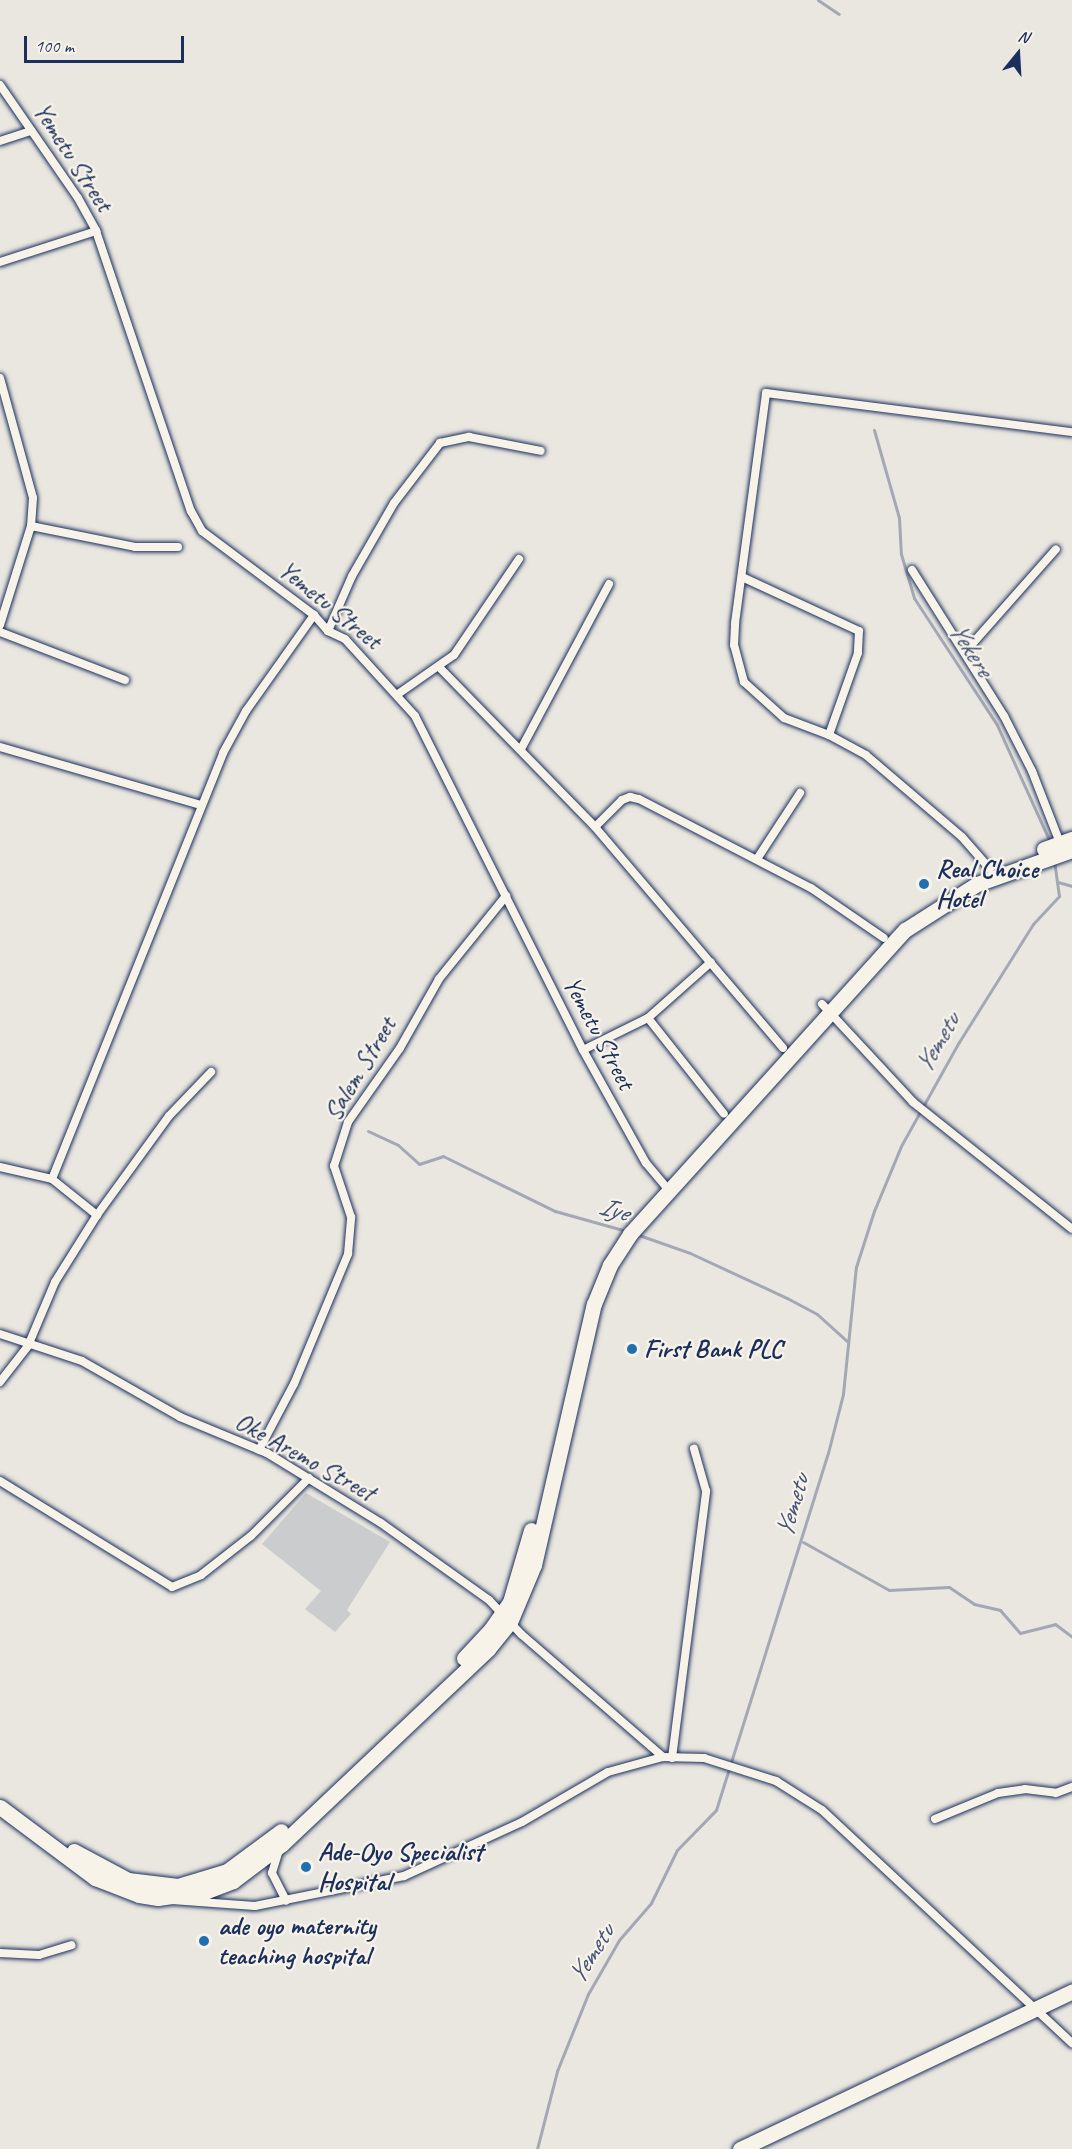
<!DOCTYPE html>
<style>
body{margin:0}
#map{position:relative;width:1072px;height:2149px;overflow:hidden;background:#eae7e0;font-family:Caveat,sans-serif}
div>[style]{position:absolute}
.green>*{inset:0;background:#cbcccd}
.stream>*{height:3px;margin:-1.5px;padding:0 1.5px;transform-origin:1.5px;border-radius:1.5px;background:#a3a8b4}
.roads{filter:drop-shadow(0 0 2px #1b2f5e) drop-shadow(0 0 2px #1b2f5e)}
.street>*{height:8px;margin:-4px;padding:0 4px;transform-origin:4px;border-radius:4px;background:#f7f3e8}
.highway>*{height:15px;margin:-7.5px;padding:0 7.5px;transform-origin:7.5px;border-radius:7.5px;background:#f7f3e8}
.dots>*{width:16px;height:16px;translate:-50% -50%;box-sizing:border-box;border:3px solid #f7f3e8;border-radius:50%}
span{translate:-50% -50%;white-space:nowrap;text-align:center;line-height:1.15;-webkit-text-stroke:4.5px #f7f3e8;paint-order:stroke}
.street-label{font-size:26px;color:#1b2f5e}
.poi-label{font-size:26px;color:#1b2f5e;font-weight:700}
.left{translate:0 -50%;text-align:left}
.water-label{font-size:27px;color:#445378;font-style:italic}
.north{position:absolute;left:988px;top:24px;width:60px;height:60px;-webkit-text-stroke:4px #f7f3e8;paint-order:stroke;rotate:18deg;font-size:16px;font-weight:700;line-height:24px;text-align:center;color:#1b2f5e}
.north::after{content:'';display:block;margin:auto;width:21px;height:27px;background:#1b2f5e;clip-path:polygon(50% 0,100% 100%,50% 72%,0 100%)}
.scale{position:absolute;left:24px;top:36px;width:160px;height:27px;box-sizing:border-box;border:3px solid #1b2f5e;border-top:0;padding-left:8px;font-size:18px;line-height:21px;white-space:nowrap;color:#1b2f5e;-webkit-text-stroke:4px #f7f3e8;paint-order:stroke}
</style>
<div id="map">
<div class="green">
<i style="clip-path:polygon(306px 1493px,390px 1542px,347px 1610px,351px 1614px,335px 1632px,305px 1609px,321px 1591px,262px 1544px)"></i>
</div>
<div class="stream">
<i style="left:818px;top:0;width:25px;rotate:34deg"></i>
<i style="left:874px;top:430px;width:91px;rotate:74.1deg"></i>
<i style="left:899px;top:518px;width:36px;rotate:87deg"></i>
<i style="left:901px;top:554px;width:46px;rotate:73.5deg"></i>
<i style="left:914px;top:598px;width:152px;rotate:56.8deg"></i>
<i style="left:997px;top:725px;width:128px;rotate:65.6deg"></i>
<i style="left:1058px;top:882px;width:15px;rotate:16deg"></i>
<i style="left:368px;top:1131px;width:33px;rotate:25deg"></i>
<i style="left:398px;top:1145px;width:28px;rotate:42deg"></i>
<i style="left:419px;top:1164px;width:25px;rotate:-18deg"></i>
<i style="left:443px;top:1156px;width:125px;rotate:26.2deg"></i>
<i style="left:555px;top:1211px;width:74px;rotate:15.7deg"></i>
<i style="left:636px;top:1234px;width:57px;rotate:19.4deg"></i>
<i style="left:690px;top:1253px;width:107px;rotate:24.9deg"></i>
<i style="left:787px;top:1298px;width:34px;rotate:28deg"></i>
<i style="left:817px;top:1314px;width:40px;rotate:42deg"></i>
<i style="left:803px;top:1542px;width:98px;rotate:29.2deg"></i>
<i style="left:889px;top:1590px;width:60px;rotate:-2.9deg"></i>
<i style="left:949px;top:1587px;width:30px;rotate:34deg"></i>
<i style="left:974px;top:1604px;width:27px;rotate:13deg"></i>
<i style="left:1000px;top:1610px;width:30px;rotate:49deg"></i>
<i style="left:1020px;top:1633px;width:36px;rotate:-14deg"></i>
<i style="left:1055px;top:1624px;width:21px;rotate:37deg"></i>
<i style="left:537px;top:2149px;width:81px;rotate:-75.6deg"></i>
<i style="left:557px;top:2071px;width:83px;rotate:-68.1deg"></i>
<i style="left:588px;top:1994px;width:62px;rotate:-60.1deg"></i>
<i style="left:619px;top:1940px;width:49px;rotate:-49.1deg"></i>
<i style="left:651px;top:1903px;width:59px;rotate:-63.9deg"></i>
<i style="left:677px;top:1850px;width:56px;rotate:-45.7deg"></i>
<i style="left:716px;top:1810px;width:374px;rotate:-72.6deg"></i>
<i style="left:828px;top:1453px;width:61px;rotate:-75.7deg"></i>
<i style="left:843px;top:1394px;width:128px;rotate:-84.2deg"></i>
<i style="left:856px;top:1267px;width:59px;rotate:-72.2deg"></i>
<i style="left:874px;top:1211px;width:70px;rotate:-67.4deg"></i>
<i style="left:901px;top:1146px;width:119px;rotate:-60.9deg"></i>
<i style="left:959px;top:1042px;width:139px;rotate:-57.9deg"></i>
<i style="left:1033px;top:924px;width:38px;rotate:-47deg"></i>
<i style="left:1059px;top:896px;width:35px;rotate:-98deg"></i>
</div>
<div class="roads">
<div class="street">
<i style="left:0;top:85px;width:137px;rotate:55.4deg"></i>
<i style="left:78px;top:198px;width:38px;rotate:61deg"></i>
<i style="left:96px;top:231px;width:296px;rotate:71.3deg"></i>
<i style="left:191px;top:511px;width:23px;rotate:61deg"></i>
<i style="left:202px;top:531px;width:140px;rotate:36.9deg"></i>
<i style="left:314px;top:615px;width:21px;rotate:49deg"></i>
<i style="left:328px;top:631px;width:19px;rotate:25deg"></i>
<i style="left:345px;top:639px;width:104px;rotate:47.7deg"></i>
<i style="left:415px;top:716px;width:374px;rotate:63.3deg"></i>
<i style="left:583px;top:1050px;width:129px;rotate:60.9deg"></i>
<i style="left:646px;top:1163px;width:34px;rotate:50deg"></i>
<i style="left:0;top:141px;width:33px;rotate:-18deg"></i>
<i style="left:0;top:262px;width:101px;rotate:-17.9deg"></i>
<i style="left:0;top:378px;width:124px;rotate:74.6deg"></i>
<i style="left:33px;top:498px;width:28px;rotate:94deg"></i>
<i style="left:31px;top:526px;width:104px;rotate:107.4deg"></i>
<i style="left:31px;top:526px;width:106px;rotate:11.4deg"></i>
<i style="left:135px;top:547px;width:43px"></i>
<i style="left:912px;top:570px;width:173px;rotate:57.8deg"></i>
<i style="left:1004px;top:716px;width:62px;rotate:63deg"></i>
<i style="left:1032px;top:771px;width:77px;rotate:68.7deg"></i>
<i style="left:742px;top:577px;width:129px;rotate:24.8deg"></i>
<i style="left:859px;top:631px;width:22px;rotate:93deg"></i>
<i style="left:858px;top:653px;width:87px;rotate:109.5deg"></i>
<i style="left:328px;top:631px;width:60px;rotate:-66.4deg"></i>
<i style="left:352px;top:576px;width:84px;rotate:-60.1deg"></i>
<i style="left:394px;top:503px;width:76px;rotate:-52.5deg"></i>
<i style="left:440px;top:443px;width:30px;rotate:-12deg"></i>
<i style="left:469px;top:437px;width:73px;rotate:11deg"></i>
<i style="left:0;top:632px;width:134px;rotate:21deg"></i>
<i style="left:965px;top:652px;width:137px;rotate:-48.5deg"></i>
<i style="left:440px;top:668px;width:222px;rotate:45.7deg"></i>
<i style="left:595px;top:827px;width:38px;rotate:-45deg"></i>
<i style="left:622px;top:800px;width:9px;rotate:-21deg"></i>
<i style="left:630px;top:797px;width:9px;rotate:13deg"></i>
<i style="left:639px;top:799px;width:194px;rotate:27.4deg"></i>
<i style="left:811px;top:888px;width:88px;rotate:34.4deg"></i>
<i style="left:398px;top:694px;width:68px;rotate:-34.9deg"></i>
<i style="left:454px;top:655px;width:116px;rotate:-55.9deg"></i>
<i style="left:0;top:747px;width:209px;rotate:16.1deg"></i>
<i style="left:521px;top:749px;width:187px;rotate:-61.9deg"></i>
<i style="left:595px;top:827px;width:290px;rotate:49.6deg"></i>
<i style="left:757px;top:859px;width:79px;rotate:-56.9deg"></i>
<i style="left:990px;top:869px;width:43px;rotate:-131.2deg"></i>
<i style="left:962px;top:837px;width:126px;rotate:-139.5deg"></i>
<i style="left:866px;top:755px;width:42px;rotate:-151.6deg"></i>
<i style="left:829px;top:735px;width:48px;rotate:-159.3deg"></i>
<i style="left:784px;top:718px;width:54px;rotate:-138deg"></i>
<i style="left:744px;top:682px;width:38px;rotate:-105deg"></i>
<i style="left:734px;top:645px;width:22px;rotate:-87deg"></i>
<i style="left:735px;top:623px;width:232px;rotate:-82.3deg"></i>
<i style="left:766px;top:393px;width:308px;rotate:7.3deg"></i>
<i style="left:822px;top:1004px;width:134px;rotate:47.1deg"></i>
<i style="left:913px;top:1102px;width:203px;rotate:38.6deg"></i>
<i style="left:648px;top:1018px;width:122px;rotate:51.6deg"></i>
<i style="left:583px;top:1050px;width:72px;rotate:-26.2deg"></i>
<i style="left:648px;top:1018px;width:84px;rotate:-41.6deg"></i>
<i style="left:0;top:1167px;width:53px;rotate:13deg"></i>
<i style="left:52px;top:1179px;width:58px;rotate:38.7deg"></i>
<i style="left:97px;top:1215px;width:79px;rotate:122.1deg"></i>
<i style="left:55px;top:1282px;width:69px;rotate:112.9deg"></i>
<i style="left:28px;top:1346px;width:46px;rotate:127.9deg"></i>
<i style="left:52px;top:1179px;width:459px;rotate:-68.1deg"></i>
<i style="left:223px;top:753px;width:48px;rotate:-61.3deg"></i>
<i style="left:246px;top:711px;width:118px;rotate:-54.7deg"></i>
<i style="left:97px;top:1215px;width:122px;rotate:-54deg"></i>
<i style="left:169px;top:1116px;width:61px;rotate:-46.3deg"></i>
<i style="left:0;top:1334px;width:86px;rotate:18.2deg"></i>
<i style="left:82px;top:1361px;width:113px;rotate:29.7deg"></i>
<i style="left:180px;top:1417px;width:94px;rotate:22.5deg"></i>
<i style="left:267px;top:1453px;width:134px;rotate:31.6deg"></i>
<i style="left:381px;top:1523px;width:133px;rotate:35.5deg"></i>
<i style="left:489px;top:1600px;width:47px;rotate:46.7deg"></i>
<i style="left:521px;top:1634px;width:188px;rotate:40.9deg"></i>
<i style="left:259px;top:1450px;width:75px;rotate:-62.1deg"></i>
<i style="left:294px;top:1384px;width:141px;rotate:-67.4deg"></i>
<i style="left:348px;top:1254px;width:37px;rotate:-85deg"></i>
<i style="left:351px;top:1217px;width:54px;rotate:-108.4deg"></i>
<i style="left:334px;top:1166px;width:46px;rotate:-72.3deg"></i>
<i style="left:348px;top:1122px;width:90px;rotate:-54.9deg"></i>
<i style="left:400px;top:1048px;width:79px;rotate:-60.5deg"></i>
<i style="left:439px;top:979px;width:107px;rotate:-51.1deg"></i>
<i style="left:0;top:1481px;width:202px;rotate:31.6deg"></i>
<i style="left:172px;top:1587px;width:31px;rotate:-22deg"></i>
<i style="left:201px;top:1575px;width:63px;rotate:-38deg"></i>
<i style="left:251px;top:1536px;width:82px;rotate:-45deg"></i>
<i style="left:672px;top:1758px;width:269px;rotate:-82.7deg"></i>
<i style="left:706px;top:1491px;width:44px;rotate:-105.9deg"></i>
<i style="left:935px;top:1819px;width:68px;rotate:-22.4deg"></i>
<i style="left:998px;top:1793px;width:27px;rotate:-8deg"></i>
<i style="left:1025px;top:1789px;width:31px;rotate:7deg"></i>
<i style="left:1056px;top:1793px;width:17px;rotate:-21deg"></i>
<i style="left:279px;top:1850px;width:24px;rotate:107deg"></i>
<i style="left:272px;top:1873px;width:31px;rotate:63deg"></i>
<i style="left:172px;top:1900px;width:83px;rotate:4.1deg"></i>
<i style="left:255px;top:1906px;width:152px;rotate:-11.4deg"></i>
<i style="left:404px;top:1876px;width:130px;rotate:-24.6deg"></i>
<i style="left:522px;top:1822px;width:99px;rotate:-30.2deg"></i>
<i style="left:608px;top:1772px;width:57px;rotate:-15.3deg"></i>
<i style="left:663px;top:1757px;width:41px;rotate:1.4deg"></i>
<i style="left:704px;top:1758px;width:76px;rotate:17.7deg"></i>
<i style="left:776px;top:1781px;width:54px;rotate:32.2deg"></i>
<i style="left:822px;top:1810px;width:342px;rotate:43deg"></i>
<i style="left:0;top:1953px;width:39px;rotate:3deg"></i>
<i style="left:39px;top:1955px;width:34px;rotate:-17deg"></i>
</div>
<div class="highway">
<i style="left:1044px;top:849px;width:30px;rotate:-20deg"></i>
<i style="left:464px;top:1658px;width:40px;rotate:-47deg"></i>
<i style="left:491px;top:1629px;width:33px;rotate:-55deg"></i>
<i style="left:510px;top:1602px;width:75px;rotate:-73.7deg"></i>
<i style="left:0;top:1807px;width:119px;rotate:36.8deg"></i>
<i style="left:95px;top:1878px;width:47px;rotate:21.1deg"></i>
<i style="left:139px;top:1895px;width:19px;rotate:9deg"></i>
<i style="left:158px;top:1898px;width:49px;rotate:-8.1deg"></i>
<i style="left:207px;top:1891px;width:28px;rotate:-21deg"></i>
<i style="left:233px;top:1881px;width:61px;rotate:-37.1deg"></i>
<i style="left:282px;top:1844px;width:284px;rotate:-43.4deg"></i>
<i style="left:488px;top:1649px;width:35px;rotate:-51deg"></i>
<i style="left:510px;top:1622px;width:62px;rotate:-67.2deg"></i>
<i style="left:534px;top:1565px;width:268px;rotate:-77.1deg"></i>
<i style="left:594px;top:1304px;width:42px;rotate:-67.7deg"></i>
<i style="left:610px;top:1265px;width:37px;rotate:-57deg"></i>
<i style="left:630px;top:1234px;width:410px;rotate:-47.9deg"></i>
<i style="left:905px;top:930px;width:85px;rotate:-32.6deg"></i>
<i style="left:977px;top:884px;width:101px;rotate:-19.7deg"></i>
<i style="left:74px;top:1851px;width:61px;rotate:28.2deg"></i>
<i style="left:128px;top:1880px;width:50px;rotate:6.8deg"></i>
<i style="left:178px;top:1886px;width:51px;rotate:-17deg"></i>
<i style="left:227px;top:1871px;width:67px;rotate:-36.5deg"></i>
<i style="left:740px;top:2149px;width:368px;rotate:-25.4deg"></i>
</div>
</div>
<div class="dots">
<i style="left:924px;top:884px;background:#1f6fb2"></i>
<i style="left:632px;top:1349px;background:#1f6fb2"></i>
<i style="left:306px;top:1867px;background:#1f6fb2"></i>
<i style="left:204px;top:1941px;background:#1f6fb2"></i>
</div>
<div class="street-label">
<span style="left:73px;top:157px;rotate:57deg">Yemetu Street</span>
<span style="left:330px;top:605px;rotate:39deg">Yemetu Street</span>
<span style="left:599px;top:1033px;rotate:62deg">Yemetu Street</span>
<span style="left:360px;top:1069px;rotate:-59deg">Salem Street</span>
<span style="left:305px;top:1457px;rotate:29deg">Oke Aremo Street</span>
</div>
<div class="poi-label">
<span class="left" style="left:936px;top:884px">Real Choice<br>Hotel</span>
<span class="left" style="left:644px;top:1349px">First Bank PLC</span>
<span class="left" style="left:318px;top:1867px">Ade-Oyo Specialist<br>Hospital</span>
<span class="left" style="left:218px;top:1941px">ade oyo maternity<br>teaching hospital</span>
</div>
<div class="water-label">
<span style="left:971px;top:649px;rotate:57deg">Yekere</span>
<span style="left:937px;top:1043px;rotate:-60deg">Yemetu</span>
<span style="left:614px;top:1209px;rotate:17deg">Iye</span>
<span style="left:792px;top:1506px;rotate:-74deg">Yemetu</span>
<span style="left:591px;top:1954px;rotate:-58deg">Yemetu</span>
</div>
<div class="north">N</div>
<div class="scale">100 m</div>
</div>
